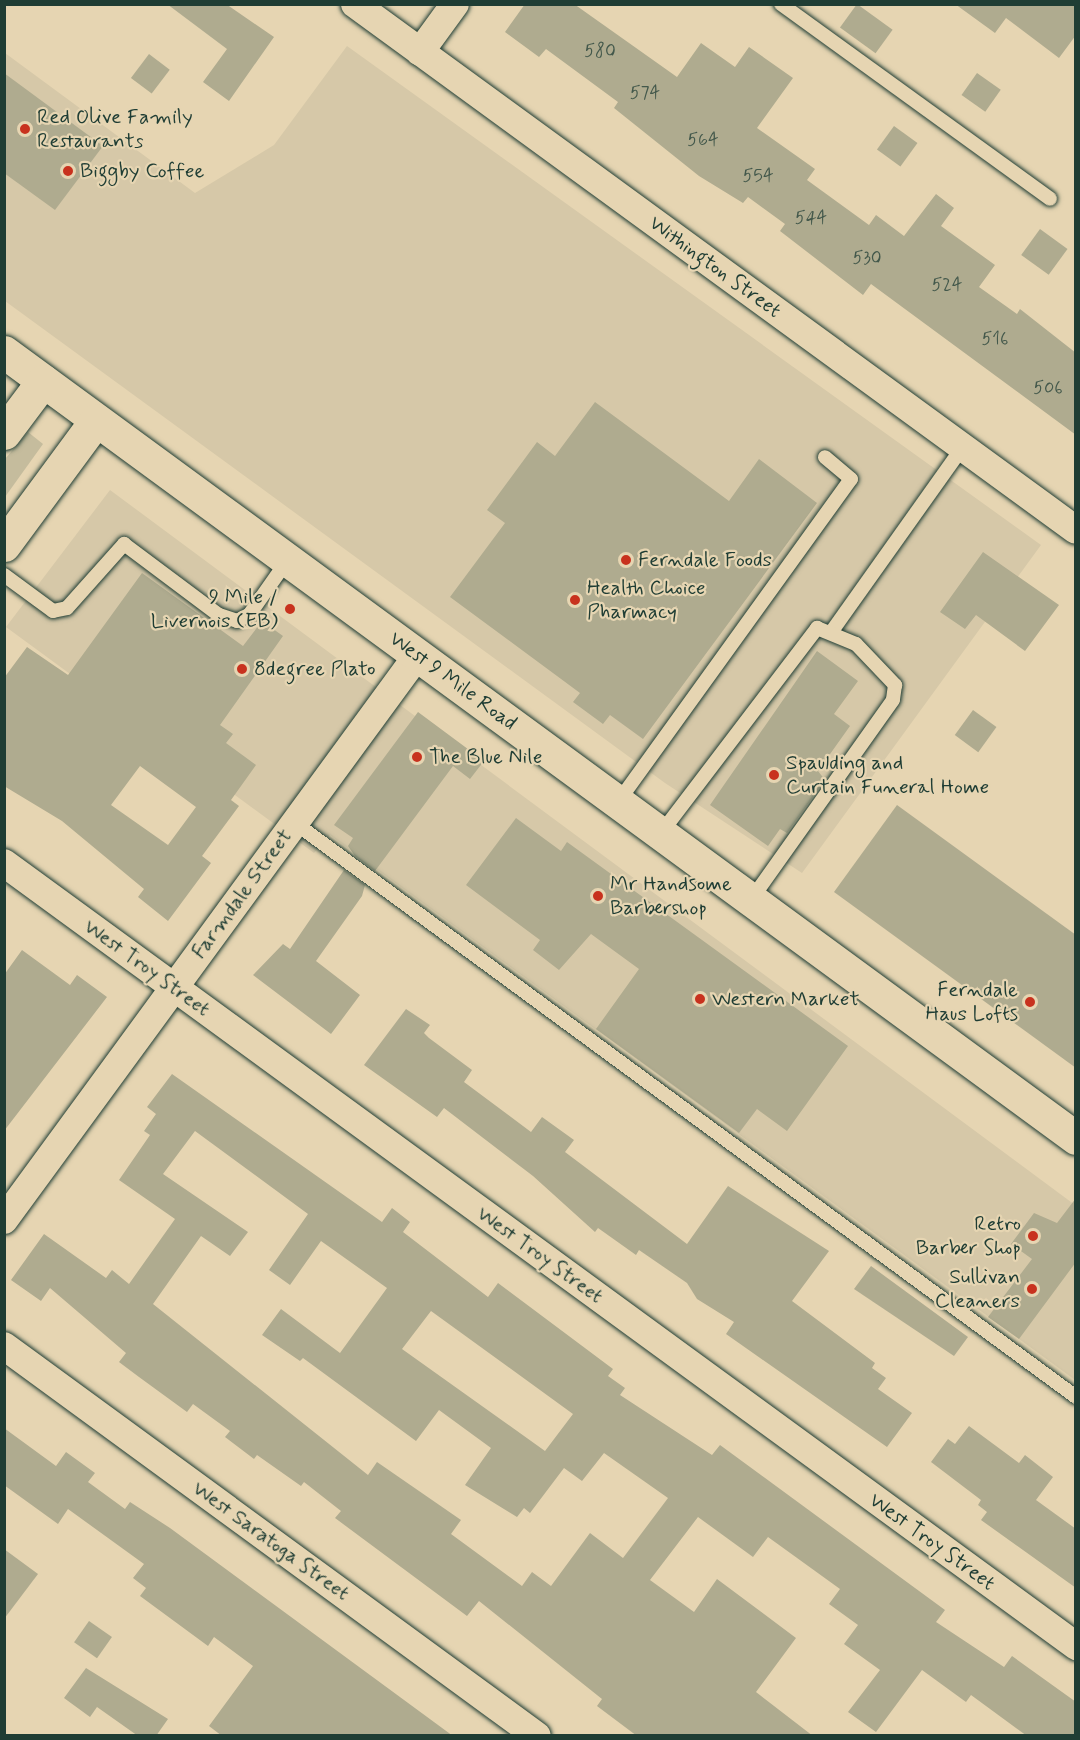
<!DOCTYPE html>
<style>
body{margin:0}
#map{position:relative;width:1080px;height:1740px;overflow:hidden;background:#e6d5b2;font-family:Mynerve,sans-serif}
div>[style]{position:absolute}
.built>*{inset:0;background:#d6c8a8}
.green>*{inset:0;background:#c5bc9d}
.building>*{inset:0;background:#afab8f;transform-origin:0 0}
.roads{filter:drop-shadow(0 0 2px #1f3d34) drop-shadow(0 0 2px #1f3d34)}
.lane>*{height:14px;margin:-7px;padding:0 7px;transform-origin:7px;border-radius:7px;background:#e6d5b2}
.street>*{height:28px;margin:-14px;padding:0 14px;transform-origin:14px;border-radius:14px;background:#e6d5b2}
.secondary>*{height:33px;margin:-16.5px;padding:0 16.5px;transform-origin:16.5px;border-radius:16.5px;background:#e6d5b2}
.dots>*{width:16px;height:16px;translate:-50% -50%;box-sizing:border-box;border:3px solid #e6d5b2;border-radius:50%}
span{translate:-50% -50%;white-space:nowrap;text-align:center;line-height:1.15;-webkit-text-stroke:4.5px #e6d5b2;paint-order:stroke}
.number-label{font-size:18px;color:#43584b}
.number-label span{-webkit-text-stroke-width:0}
.poi-label{font-size:21px;color:#1f3d34}
.left{translate:0 -50%;text-align:left}
.right{translate:-100% -50%;text-align:right}
.street-label{font-size:21px;color:#1f3d34}
.frame{position:absolute;inset:0;border:6px solid #1f3d34;pointer-events:none}
</style>
<div id="map">
<div class="built">
<i style="clip-path:polygon(347px 46px,1041px 545px,802px 873px,665px 783px,5px 301px,5px 53px,195px 193px,274px 145px)"></i>
<i style="clip-path:polygon(110px 490px,1075px 1205px,1075px 1380px,330px 835px,314px 853px,6px 627px)"></i>
</div>
<div class="green">
<i style="clip-path:polygon(28px 432px,43px 444px,5px 497px,5px 459px)"></i>
</div>
<div class="building">
<i style="clip-path:polygon(167px 4px,226px 4px,274px 37px,229px 101px,203px 82px,227px 49px)"></i>
<i style="clip-path:polygon(525px 4px,574px 4px,677px 77px,701px 43px,735px 67px,749px 47px,793px 78px,757px 128px,815px 169px,807px 180px,869px 225px,876px 215px,904px 236px,936px 194px,954px 208px,941px 226px,995px 265px,979px 287px,1017px 314px,1020px 309px,1076px 353px,1076px 435px,871px 284px,863px 295px,780px 231px,785px 224px,748px 197px,743px 203px,699px 176px,614px 108px,618px 102px,546px 49px,539px 57px,505px 32px)"></i>
<i style="left:857px;top:4px;width:44px;height:29px;rotate:36deg"></i>
<i style="clip-path:polygon(955px 4px,1076px 4px,1076px 35px,1059px 58px,1006px 18px,995px 33px)"></i>
<i style="left:149px;top:54px;width:26px;height:30px;rotate:37deg"></i>
<i style="clip-path:polygon(4px 73px,103px 146px,55px 210px,4px 173px)"></i>
<i style="left:977px;top:73px;width:29px;height:27px;rotate:35deg"></i>
<i style="left:894px;top:126px;width:29px;height:29px;rotate:36deg"></i>
<i style="left:1040px;top:229px;width:34px;height:32px;rotate:36deg"></i>
<i style="clip-path:polygon(595px 402px,729px 501px,759px 459px,817px 503px,643px 739px,610px 715px,603px 724px,573px 702px,580px 693px,450px 597px,505px 523px,487px 510px,537px 442px,555px 456px)"></i>
<i style="clip-path:polygon(983px 552px,1059px 605px,1025px 651px,976px 615px,965px 629px,940px 612px)"></i>
<i style="clip-path:polygon(evenodd,142px 573px,243px 646px,262px 621px,283px 636px,220px 725px,233px 734px,226px 743px,256px 765px,231px 800px,239px 806px,202px 856px,211px 863px,168px 921px,138px 897px,144px 889px,62px 821px,4px 786px,4px 678px,27px 647px,68px 675px,142px 573px,140px 766px,196px 807px,168px 845px,111px 805px,140px 766px)"></i>
<i style="clip-path:polygon(817px 651px,858px 681px,834px 714px,850px 726px,818px 771px,825px 780px,787px 833px,780px 829px,768px 846px,710px 805px)"></i>
<i style="left:973px;top:710px;width:29px;height:31px;rotate:36deg"></i>
<i style="clip-path:polygon(418px 712px,484px 761px,470px 779px,453px 766px,375px 871px,355px 856px,348px 846px,353px 838px,334px 825px)"></i>
<i style="clip-path:polygon(897px 805px,1076px 935px,1076px 1068px,834px 892px)"></i>
<i style="clip-path:polygon(516px 818px,561px 851px,567px 842px,848px 1046px,787px 1131px,757px 1109px,739px 1133px,596px 1029px,639px 969px,591px 934px,559px 970px,533px 950px,540px 940px,466px 885px)"></i>
<i style="clip-path:polygon(344px 870px,365px 885px,362px 896px,316px 961px,360px 995px,331px 1034px,253px 975px,283px 944px,290px 949px)"></i>
<i style="clip-path:polygon(22px 950px,70px 985px,77px 975px,107px 997px,4px 1131px,4px 975px)"></i>
<i style="clip-path:polygon(406px 1009px,430px 1025px,424px 1033px,429px 1038px,472px 1070px,464px 1082px,531px 1132px,542px 1117px,574px 1140px,565px 1152px,687px 1244px,728px 1186px,829px 1251px,792px 1301px,875px 1363px,872px 1368px,886px 1378px,878px 1389px,912px 1413px,887px 1447px,726px 1334px,734px 1322px,697px 1299px,687px 1283px,639px 1250px,636px 1255px,598px 1228px,595px 1232px,533px 1176px,444px 1108px,437px 1117px,364px 1065px)"></i>
<i style="clip-path:polygon(evenodd,172px 1074px,382px 1222px,392px 1208px,410px 1222px,403px 1232px,488px 1297px,498px 1283px,613px 1369px,608px 1376px,625px 1388px,620px 1395px,712px 1455px,720px 1445px,945px 1610px,936px 1622px,1004px 1667px,1012px 1656px,1076px 1702px,1076px 1736px,1027px 1736px,971px 1695px,966px 1702px,922px 1670px,876px 1732px,848px 1712px,880px 1670px,844px 1644px,858px 1625px,829px 1604px,840px 1589px,768px 1537px,753px 1557px,698px 1517px,650px 1580px,694px 1612px,717px 1579px,796px 1638px,756px 1692px,813px 1736px,637px 1736px,597px 1706px,602px 1699px,479px 1601px,467px 1616px,335px 1518px,341px 1511px,304px 1482px,301px 1486px,257px 1455px,254px 1459px,225px 1437px,230px 1431px,193px 1404px,187px 1412px,139px 1377px,119px 1362px,126px 1353px,50px 1288px,41px 1301px,11px 1280px,44px 1234px,106px 1278px,112px 1270px,129px 1284px,175px 1219px,119px 1180px,150px 1135px,144px 1131px,156px 1114px,147px 1107px,172px 1074px,195px 1131px,308px 1214px,269px 1270px,290px 1285px,321px 1241px,387px 1288px,340px 1353px,281px 1309px,262px 1335px,300px 1361px,303px 1358px,416px 1441px,439px 1410px,491px 1448px,465px 1485px,517px 1517px,524px 1508px,530px 1513px,564px 1468px,582px 1481px,604px 1453px,668px 1498px,623px 1558px,590px 1533px,551px 1586px,532px 1572px,522px 1586px,451px 1534px,461px 1520px,377px 1462px,368px 1475px,153px 1304px,201px 1236px,230px 1256px,248px 1232px,163px 1174px,195px 1131px,172px 1074px,431px 1311px,573px 1414px,545px 1451px,402px 1349px,431px 1311px)"></i>
<i style="clip-path:polygon(1076px 1198px,1076px 1262px,1019px 1339px,988px 1317px,1032px 1259px,1011px 1244px,1034px 1213px,1057px 1223px)"></i>
<i style="clip-path:polygon(871px 1266px,968px 1337px,954px 1356px,854px 1289px)"></i>
<i style="clip-path:polygon(969px 1426px,1019px 1463px,1025px 1455px,1053px 1477px,1036px 1500px,1076px 1529px,1076px 1588px,981px 1520px,987px 1512px,978px 1505px,981px 1500px,931px 1462px,948px 1439px,955px 1444px)"></i>
<i style="clip-path:polygon(4px 1428px,56px 1466px,66px 1452px,95px 1473px,88px 1482px,125px 1509px,130px 1502px,170px 1528px,453px 1736px,222px 1736px,209px 1726px,253px 1666px,214px 1637px,208px 1646px,140px 1596px,146px 1588px,133px 1578px,144px 1564px,68px 1509px,58px 1524px,4px 1485px)"></i>
<i style="clip-path:polygon(4px 1549px,38px 1574px,4px 1619px)"></i>
<i style="left:89px;top:1621px;width:28px;height:26px;rotate:35deg"></i>
<i style="clip-path:polygon(86px 1668px,168px 1719px,156px 1736px,138px 1736px,97px 1707px,90px 1717px,64px 1698px)"></i>
</div>
<div class="roads">
<div class="lane">
<i style="left:781px;top:4px;width:332px;rotate:35.9deg"></i>
<i style="left:4px;top:575px;width:61px;rotate:36.3deg"></i>
<i style="left:53px;top:611px;width:14px;rotate:-12deg"></i>
<i style="left:67px;top:608px;width:86px;rotate:-48.3deg"></i>
<i style="left:124px;top:544px;width:119px;rotate:36.8deg"></i>
<i style="left:219px;top:615px;width:19px;rotate:18deg"></i>
<i style="left:237px;top:621px;width:13px;rotate:-27deg"></i>
<i style="left:249px;top:615px;width:66px;rotate:-54.9deg"></i>
<i style="left:832px;top:631px;width:226px;rotate:-54.6deg"></i>
<i style="left:618px;top:802px;width:398px;rotate:-54.2deg"></i>
<i style="left:851px;top:479px;width:34px;rotate:-140deg"></i>
<i style="left:295px;top:823px;width:969px;rotate:36.31deg"></i>
<i style="left:661px;top:833px;width:258px;rotate:-52.7deg"></i>
<i style="left:817px;top:628px;width:42px;rotate:22.3deg"></i>
<i style="left:856px;top:644px;width:57px;rotate:46.4deg"></i>
<i style="left:895px;top:685px;width:15px;rotate:98deg"></i>
<i style="left:893px;top:700px;width:245px;rotate:125.4deg"></i>
</div>
<div class="street">
<i style="left:355px;top:4px;width:892px;rotate:36.11deg"></i>
<i style="left:420px;top:52px;width:59px;rotate:-53.9deg"></i>
<i style="left:4px;top:863px;width:1328px;rotate:36.14deg"></i>
<i style="left:4px;top:1220px;width:699px;rotate:-53.79deg"></i>
<i style="left:4px;top:1346px;width:660px;rotate:36.19deg"></i>
</div>
<div class="secondary">
<i style="left:4px;top:352px;width:1329px;rotate:36.25deg"></i>
<i style="left:4px;top:433px;width:65px;rotate:-53.1deg"></i>
<i style="left:4px;top:545px;width:155px;rotate:-53.6deg"></i>
</div>
</div>
<div class="dots">
<i style="left:25px;top:129px;background:#c8321e"></i>
<i style="left:68px;top:171px;background:#c8321e"></i>
<i style="left:626px;top:560px;background:#c8321e"></i>
<i style="left:575px;top:600px;background:#c8321e"></i>
<i style="left:290px;top:609px;background:#c8321e"></i>
<i style="left:242px;top:669px;background:#c8321e"></i>
<i style="left:417px;top:757px;background:#c8321e"></i>
<i style="left:774px;top:775px;background:#c8321e"></i>
<i style="left:598px;top:896px;background:#c8321e"></i>
<i style="left:700px;top:999px;background:#c8321e"></i>
<i style="left:1030px;top:1002px;background:#c8321e"></i>
<i style="left:1033px;top:1236px;background:#c8321e"></i>
<i style="left:1032px;top:1289px;background:#c8321e"></i>
</div>
<div class="number-label">
<span style="left:600px;top:51px">580</span>
<span style="left:645px;top:93px">574</span>
<span style="left:703px;top:140px">564</span>
<span style="left:758px;top:176px">554</span>
<span style="left:811px;top:218px">544</span>
<span style="left:867px;top:258px">530</span>
<span style="left:947px;top:285px">524</span>
<span style="left:995px;top:339px">516</span>
<span style="left:1048px;top:388px">506</span>
</div>
<div class="poi-label">
<span class="left" style="left:37px;top:129px">Red Olive Family<br>Restaurants</span>
<span class="left" style="left:80px;top:171px">Biggby Coffee</span>
<span class="left" style="left:638px;top:560px">Ferndale Foods</span>
<span class="left" style="left:587px;top:600px">Health Choice<br>Pharmacy</span>
<span class="right" style="left:278px;top:609px">9 Mile /<br>Livernois (EB)</span>
<span class="left" style="left:254px;top:669px">8degree Plato</span>
<span class="left" style="left:429px;top:757px">The Blue Nile</span>
<span class="left" style="left:786px;top:775px">Spaulding and<br>Curtain Funeral Home</span>
<span class="left" style="left:610px;top:896px">Mr Handsome<br>Barbershop</span>
<span class="right" style="left:1018px;top:1002px">Ferndale<br>Haus Lofts</span>
<span class="left" style="left:712px;top:999px">Western Market</span>
<span class="right" style="left:1021px;top:1236px">Retro<br>Barber Shop</span>
<span class="right" style="left:1020px;top:1289px">Sullivan<br>Cleaners</span>
</div>
<div class="street-label">
<span style="left:715px;top:267px;rotate:36deg">Withington Street</span>
<span style="left:453px;top:681px;rotate:36deg">West 9 Mile Road</span>
<span style="left:242px;top:894px;rotate:-54deg">Farmdale Street</span>
<span style="left:147px;top:968px;rotate:36deg">West Troy Street</span>
<span style="left:540px;top:1255px;rotate:36deg">West Troy Street</span>
<span style="left:271px;top:1541px;rotate:36deg">West Saratoga Street</span>
<span style="left:932px;top:1542px;rotate:36deg">West Troy Street</span>
</div>
<div class="frame"></div>
</div>
